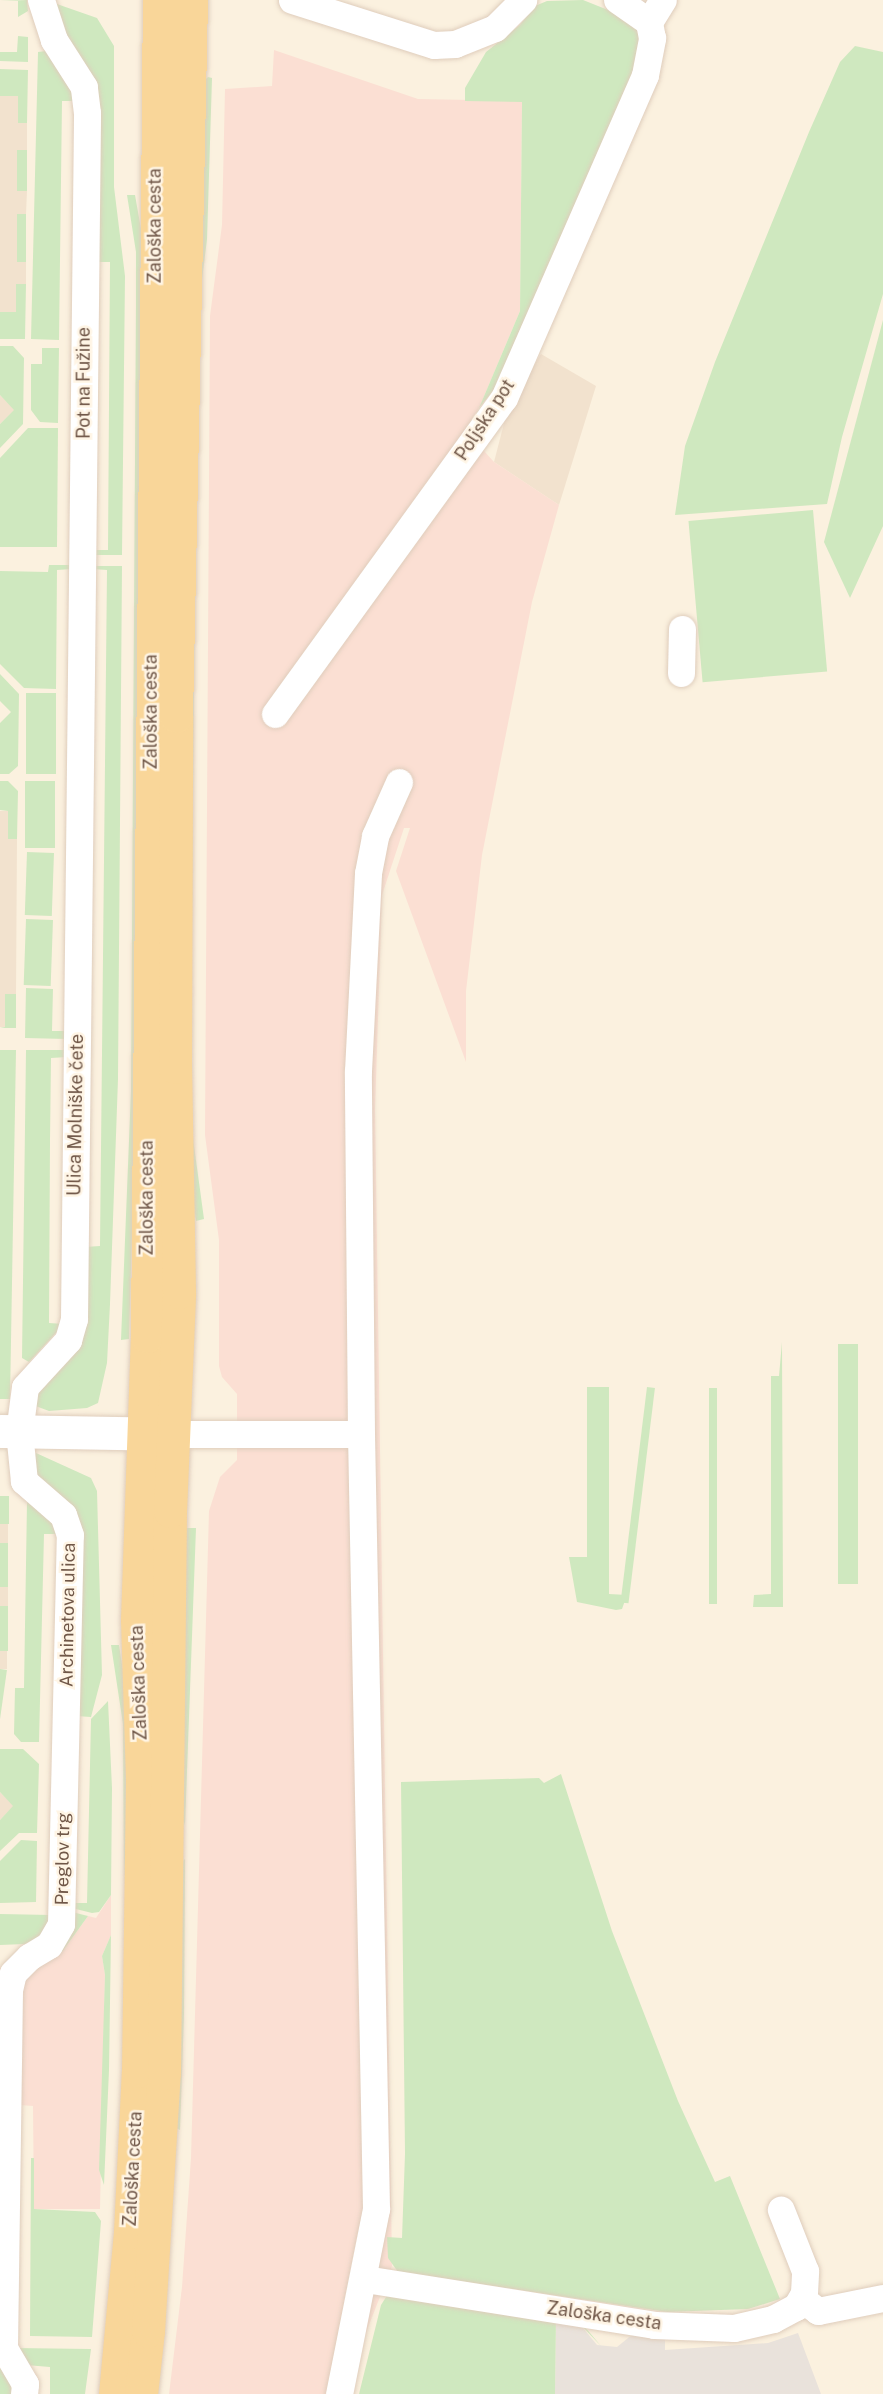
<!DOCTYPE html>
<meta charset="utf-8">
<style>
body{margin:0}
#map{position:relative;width:883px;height:2394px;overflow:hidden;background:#fbf1df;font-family:"Public Sans",sans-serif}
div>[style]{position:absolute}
.residential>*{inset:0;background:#f2e2ce;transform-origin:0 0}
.commercial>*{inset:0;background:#fbdfd3}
.industrial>*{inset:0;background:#e9e2db}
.green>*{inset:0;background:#cfe8bf;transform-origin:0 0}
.roads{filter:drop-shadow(0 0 2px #dfcdbc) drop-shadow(0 0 2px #dfcdbc)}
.street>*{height:27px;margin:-13.5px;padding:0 13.5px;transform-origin:13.5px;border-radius:13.5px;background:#fff}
.secondary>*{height:33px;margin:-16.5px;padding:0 16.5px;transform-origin:16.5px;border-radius:16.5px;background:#fff}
.primary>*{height:33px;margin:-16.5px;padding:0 16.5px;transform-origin:16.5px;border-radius:16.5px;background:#f9d699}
span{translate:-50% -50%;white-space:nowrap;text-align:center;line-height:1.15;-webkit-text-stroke:5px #fff5e5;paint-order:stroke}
.street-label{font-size:18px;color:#705748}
</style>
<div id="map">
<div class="residential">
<i style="clip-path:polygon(0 96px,18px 96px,18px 122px,27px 123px,27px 150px,17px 150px,17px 191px,27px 191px,26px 214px,17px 215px,17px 262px,26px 262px,26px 284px,16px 284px,16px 312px,0 312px)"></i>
<i style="clip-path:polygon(541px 354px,596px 386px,559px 505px,494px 462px,508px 408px)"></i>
<i style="clip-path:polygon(0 395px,15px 410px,0 424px)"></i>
<i style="clip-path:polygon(0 811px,8px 811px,8px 838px,17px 839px,16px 994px,6px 995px,5px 1027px,0 1027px)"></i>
<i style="left:0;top:1524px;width:8px;height:19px"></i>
<i style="left:0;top:1587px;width:8px;height:19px"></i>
<i style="left:0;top:1651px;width:7px;height:18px"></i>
<i style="clip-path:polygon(0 1792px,14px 1806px,0 1820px)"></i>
</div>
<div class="commercial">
<i style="clip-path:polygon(274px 50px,418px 99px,522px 101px,520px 311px,479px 408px,465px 430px,494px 462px,559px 505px,532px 602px,482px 855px,466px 991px,466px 1062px,396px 871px,410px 828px,404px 828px,382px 895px,375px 1110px,392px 2266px,342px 2394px,169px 2394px,182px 2287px,191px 2158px,209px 1511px,220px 1477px,237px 1460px,237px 1394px,222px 1377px,219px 1366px,219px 1240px,205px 1135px,210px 316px,222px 225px,225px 89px,272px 86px)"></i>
<i style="clip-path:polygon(111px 1895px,111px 1935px,102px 1956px,105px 1975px,100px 2209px,34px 2209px,33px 2106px,20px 2105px,21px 1987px,36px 1966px,62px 1952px,88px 1916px,96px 1918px)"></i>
</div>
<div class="industrial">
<i style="clip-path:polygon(556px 2319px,579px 2323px,597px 2345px,617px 2347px,633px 2334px,665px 2338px,665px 2350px,768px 2343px,798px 2333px,821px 2394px,555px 2394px)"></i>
</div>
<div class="green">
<i style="clip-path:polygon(27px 0,28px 11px,18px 17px,18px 1px,0 1px)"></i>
<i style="clip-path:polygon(583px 0,633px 20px,640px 38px,640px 65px,508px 372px,479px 408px,520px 311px,522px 102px,465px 101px,465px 88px,486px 52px,520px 25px,535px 6px,547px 1px)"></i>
<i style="clip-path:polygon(54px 3px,97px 18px,114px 46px,114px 187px,125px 276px,122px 555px,92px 555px,92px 550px,108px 550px,110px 262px,95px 262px,98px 99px,57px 30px)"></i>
<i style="clip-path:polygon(18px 36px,28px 37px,28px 62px,0 61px,0 52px,17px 52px)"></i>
<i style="clip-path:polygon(855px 46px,883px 52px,883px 294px,842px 437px,827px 504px,675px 515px,685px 446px,715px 362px,809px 132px,840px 62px)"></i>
<i style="clip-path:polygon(46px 51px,77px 101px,62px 101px,59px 340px,31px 339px,38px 52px)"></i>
<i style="clip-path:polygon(0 69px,28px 70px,27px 123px,18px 123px,18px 96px,0 96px)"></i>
<i style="clip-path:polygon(208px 77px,212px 78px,207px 239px,197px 321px,191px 1059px,192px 1131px,204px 1219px,196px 1221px,187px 1153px,186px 1059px,190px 457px,192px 320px,202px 239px,204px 81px)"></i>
<i style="left:17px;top:150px;width:10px;height:41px"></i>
<i style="clip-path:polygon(127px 195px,135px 195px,141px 229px,136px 1091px,129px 1339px,121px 1340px,131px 1091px,136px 303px,136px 252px)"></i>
<i style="left:17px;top:214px;width:9px;height:48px"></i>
<i style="clip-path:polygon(16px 284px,26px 284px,25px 339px,0 339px,0 312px,16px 312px)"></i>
<i style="clip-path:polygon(883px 320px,883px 526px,850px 598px,824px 542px)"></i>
<i style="clip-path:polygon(0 346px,13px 346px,24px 358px,23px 424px,0 448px,0 424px,14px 410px,0 395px)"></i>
<i style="clip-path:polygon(42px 348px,59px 348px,58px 423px,40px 422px,31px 410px,31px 364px,42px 364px)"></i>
<i style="clip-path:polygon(28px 428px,58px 428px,57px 547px,0 547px,0 458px)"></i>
<i style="left:813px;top:510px;width:162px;height:125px;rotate:85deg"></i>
<i style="clip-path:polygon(49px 565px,72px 565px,72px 569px,57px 570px,56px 689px,24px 688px,0 664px,0 571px,48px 572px)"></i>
<i style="clip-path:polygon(92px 566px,122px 566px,118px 1079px,110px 1304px,107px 1363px,98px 1403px,87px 1408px,49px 1411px,33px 1405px,32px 1390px,73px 1352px,85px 1247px,100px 1246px,107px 570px,92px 569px)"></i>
<i style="clip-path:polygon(0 674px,19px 694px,18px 766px,9px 774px,0 774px,0 723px,11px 712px,0 701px)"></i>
<i style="left:26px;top:693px;width:30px;height:81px"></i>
<i style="clip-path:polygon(0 781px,8px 781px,18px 791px,17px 839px,8px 839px,8px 811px,0 810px)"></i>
<i style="left:25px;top:781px;width:30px;height:67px"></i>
<i style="left:27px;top:852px;width:27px;height:63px;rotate:2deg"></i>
<i style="left:26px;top:919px;width:27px;height:66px;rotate:2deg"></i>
<i style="clip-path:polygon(26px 988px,53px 989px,52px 1031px,67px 1031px,67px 1039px,25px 1038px)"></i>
<i style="clip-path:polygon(5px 994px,16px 994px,16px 1028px,0 1028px,5px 1027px)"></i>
<i style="clip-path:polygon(0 1050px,16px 1050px,10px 1399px,0 1399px)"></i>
<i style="clip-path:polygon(26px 1050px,67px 1050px,67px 1057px,51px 1058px,50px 1141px,49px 1323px,64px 1324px,29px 1362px,22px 1358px)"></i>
<i style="clip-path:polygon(782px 1342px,783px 1607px,753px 1607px,754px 1595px,771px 1594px,771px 1376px,779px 1376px)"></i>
<i style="left:838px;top:1344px;width:20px;height:240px"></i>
<i style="clip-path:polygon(587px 1387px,609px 1387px,609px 1594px,627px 1595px,622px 1609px,616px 1610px,577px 1602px,569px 1557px,587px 1557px)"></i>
<i style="left:647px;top:1387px;width:8px;height:217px;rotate:7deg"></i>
<i style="left:709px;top:1388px;width:8px;height:216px"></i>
<i style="clip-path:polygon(36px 1453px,91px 1478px,97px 1491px,102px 1675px,91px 1717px,76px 1716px,80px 1530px,38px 1481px,33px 1457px)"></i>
<i style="left:0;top:1496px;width:9px;height:28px"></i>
<i style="clip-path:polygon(27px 1502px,60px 1525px,60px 1534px,44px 1534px,39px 1742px,21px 1742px,14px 1734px,15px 1688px,24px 1688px)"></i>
<i style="clip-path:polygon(186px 1528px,196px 1528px,185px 1825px,182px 1817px)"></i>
<i style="left:0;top:1543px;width:8px;height:44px"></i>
<i style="left:0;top:1606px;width:8px;height:45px"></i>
<i style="clip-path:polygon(111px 1645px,119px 1645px,130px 1716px,124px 1887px,123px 1724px)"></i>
<i style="left:0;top:1669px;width:7px;height:72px;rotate:8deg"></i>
<i style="clip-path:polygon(108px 1701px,112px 1788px,111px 1895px,99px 1912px,92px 1913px,72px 1908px,72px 1903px,87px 1903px,91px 1719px)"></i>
<i style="clip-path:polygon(0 1749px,23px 1749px,39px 1764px,37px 1833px,19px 1833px,0 1851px,0 1820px,13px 1806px,0 1792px)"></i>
<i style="clip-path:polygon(561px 1774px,612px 1931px,678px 2101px,715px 2182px,730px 2176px,780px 2299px,748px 2309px,667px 2312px,398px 2272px,388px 2258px,387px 2237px,402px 2238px,405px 2154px,401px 1782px,539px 1778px,544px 1783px)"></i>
<i style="clip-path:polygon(21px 1840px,37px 1841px,36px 1902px,0 1903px,0 1861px)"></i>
<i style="clip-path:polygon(185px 1859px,184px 2014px,180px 2130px,175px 2127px,182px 1862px)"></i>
<i style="clip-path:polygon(72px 1912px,88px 1916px,62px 1952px,36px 1966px,19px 1986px)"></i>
<i style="clip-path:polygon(0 1914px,51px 1915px,44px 1934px,25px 1944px,0 1945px)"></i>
<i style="clip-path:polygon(111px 1935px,109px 2070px,104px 2185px,99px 2170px,105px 1975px,102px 1956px)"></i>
<i style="clip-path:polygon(31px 2158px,34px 2158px,34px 2209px,95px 2212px,101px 2221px,92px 2337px,30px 2336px)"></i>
<i style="clip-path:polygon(388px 2294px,579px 2320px,601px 2346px,579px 2323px,556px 2319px,555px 2394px,359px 2394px,381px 2305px)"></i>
<i style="clip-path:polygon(15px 2348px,91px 2349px,85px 2394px,50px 2394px,50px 2367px,26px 2365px)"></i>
<i style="clip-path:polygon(0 2361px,4px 2367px,14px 2394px,0 2394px)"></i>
</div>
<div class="roads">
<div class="street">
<i style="left:292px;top:0;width:149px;rotate:17.6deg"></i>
<i style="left:434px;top:45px;width:21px;rotate:-3deg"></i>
<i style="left:455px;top:44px;width:43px;rotate:-21.8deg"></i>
<i style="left:495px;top:28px;width:40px;rotate:-45deg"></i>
<i style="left:649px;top:22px;width:26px;rotate:-58deg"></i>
<i style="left:681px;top:673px;width:44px;rotate:-88.7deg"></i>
<i style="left:275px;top:714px;width:390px;rotate:-54.1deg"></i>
<i style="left:504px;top:398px;width:352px;rotate:-66.4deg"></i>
<i style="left:645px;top:75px;width:38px;rotate:-79deg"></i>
<i style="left:652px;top:38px;width:16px;rotate:-101deg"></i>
<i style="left:649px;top:22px;width:39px;rotate:-145deg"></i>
<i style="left:174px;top:1434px;width:187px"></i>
<i style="left:361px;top:1434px;width:775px;rotate:88.89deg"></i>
<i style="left:376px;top:2209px;width:189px;rotate:101.3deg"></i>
<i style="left:361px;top:1434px;width:363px;rotate:-90.5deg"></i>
<i style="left:358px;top:1071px;width:198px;rotate:-87.1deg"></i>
<i style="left:368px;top:873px;width:38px;rotate:-79deg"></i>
<i style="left:375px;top:836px;width:59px;rotate:-66deg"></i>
<i style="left:365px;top:2279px;width:293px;rotate:9deg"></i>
<i style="left:654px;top:2325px;width:80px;rotate:2.1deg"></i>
<i style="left:734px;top:2328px;width:40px;rotate:-13deg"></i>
<i style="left:773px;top:2319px;width:26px;rotate:-28deg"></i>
<i style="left:796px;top:2307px;width:16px;rotate:-60deg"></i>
<i style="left:804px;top:2293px;width:22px;rotate:-87deg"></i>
<i style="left:805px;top:2271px;width:66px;rotate:-111.5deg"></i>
<i style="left:802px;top:2299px;width:20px;rotate:37deg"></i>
<i style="left:818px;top:2311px;width:66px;rotate:-11.3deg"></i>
<i style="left:24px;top:2394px;width:10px;rotate:-84deg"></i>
<i style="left:25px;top:2384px;width:42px;rotate:-120.3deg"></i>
<i style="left:4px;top:2348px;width:358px;rotate:-89.2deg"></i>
<i style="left:9px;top:1990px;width:17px;rotate:-77deg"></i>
<i style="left:13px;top:1973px;width:23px;rotate:-45deg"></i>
<i style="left:29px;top:1957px;width:23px;rotate:-31deg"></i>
<i style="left:49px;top:1945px;width:24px;rotate:-60deg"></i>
<i style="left:61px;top:1924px;width:389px;rotate:-88.7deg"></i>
<i style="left:70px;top:1535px;width:21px;rotate:-109deg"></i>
<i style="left:63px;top:1515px;width:52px;rotate:-138.9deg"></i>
<i style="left:24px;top:1481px;width:49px;rotate:-95.8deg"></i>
<i style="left:19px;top:1432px;width:45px;rotate:-82.4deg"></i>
<i style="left:25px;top:1387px;width:64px;rotate:-47.5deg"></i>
<i style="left:68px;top:1340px;width:22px;rotate:-74deg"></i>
<i style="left:74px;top:1319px;width:1206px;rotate:-89.38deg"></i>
<i style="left:87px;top:113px;width:26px;rotate:-97deg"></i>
<i style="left:84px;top:87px;width:56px;rotate:-122.6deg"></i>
<i style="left:54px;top:40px;width:42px;rotate:-108deg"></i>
</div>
<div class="secondary">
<i style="left:0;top:1431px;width:172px;rotate:1deg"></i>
</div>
<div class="primary">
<i style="left:115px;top:2394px;width:163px;rotate:-84.7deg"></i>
<i style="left:130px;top:2232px;width:161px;rotate:-87.2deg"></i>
<i style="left:138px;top:2071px;width:293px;rotate:-89.2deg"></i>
<i style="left:142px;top:1778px;width:158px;rotate:-91.8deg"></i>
<i style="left:137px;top:1620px;width:284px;rotate:-88deg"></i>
<i style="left:147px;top:1336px;width:1336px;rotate:-89.49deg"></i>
<i style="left:141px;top:2394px;width:63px;rotate:-83.7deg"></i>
<i style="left:148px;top:2331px;width:258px;rotate:-86.5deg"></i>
<i style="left:164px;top:2073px;width:562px;rotate:-89.39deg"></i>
<i style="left:170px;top:1511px;width:219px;rotate:-87.6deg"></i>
<i style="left:179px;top:1292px;width:225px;rotate:-91deg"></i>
<i style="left:175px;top:1067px;width:351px;rotate:-89.8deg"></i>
<i style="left:176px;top:716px;width:716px;rotate:-88.8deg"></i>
</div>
</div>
<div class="street-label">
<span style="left:155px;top:226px;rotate:-90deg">Zaloška cesta</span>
<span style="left:84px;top:383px;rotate:-90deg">Pot na Fužine</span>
<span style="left:485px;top:420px;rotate:-57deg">Poljska pot</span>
<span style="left:151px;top:712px;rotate:-90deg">Zaloška cesta</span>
<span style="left:76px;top:1115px;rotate:-89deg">Ulica Molniške čete</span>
<span style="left:147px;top:1198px;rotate:-90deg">Zaloška cesta</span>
<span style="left:68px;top:1615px;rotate:-89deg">Archinetova ulica</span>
<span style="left:139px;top:1683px;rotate:-92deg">Zaloška cesta</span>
<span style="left:63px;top:1859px;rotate:-89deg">Preglov trg</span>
<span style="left:133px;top:2169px;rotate:-87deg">Zaloška cesta</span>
<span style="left:604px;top:2316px;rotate:8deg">Zaloška cesta</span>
</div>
</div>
